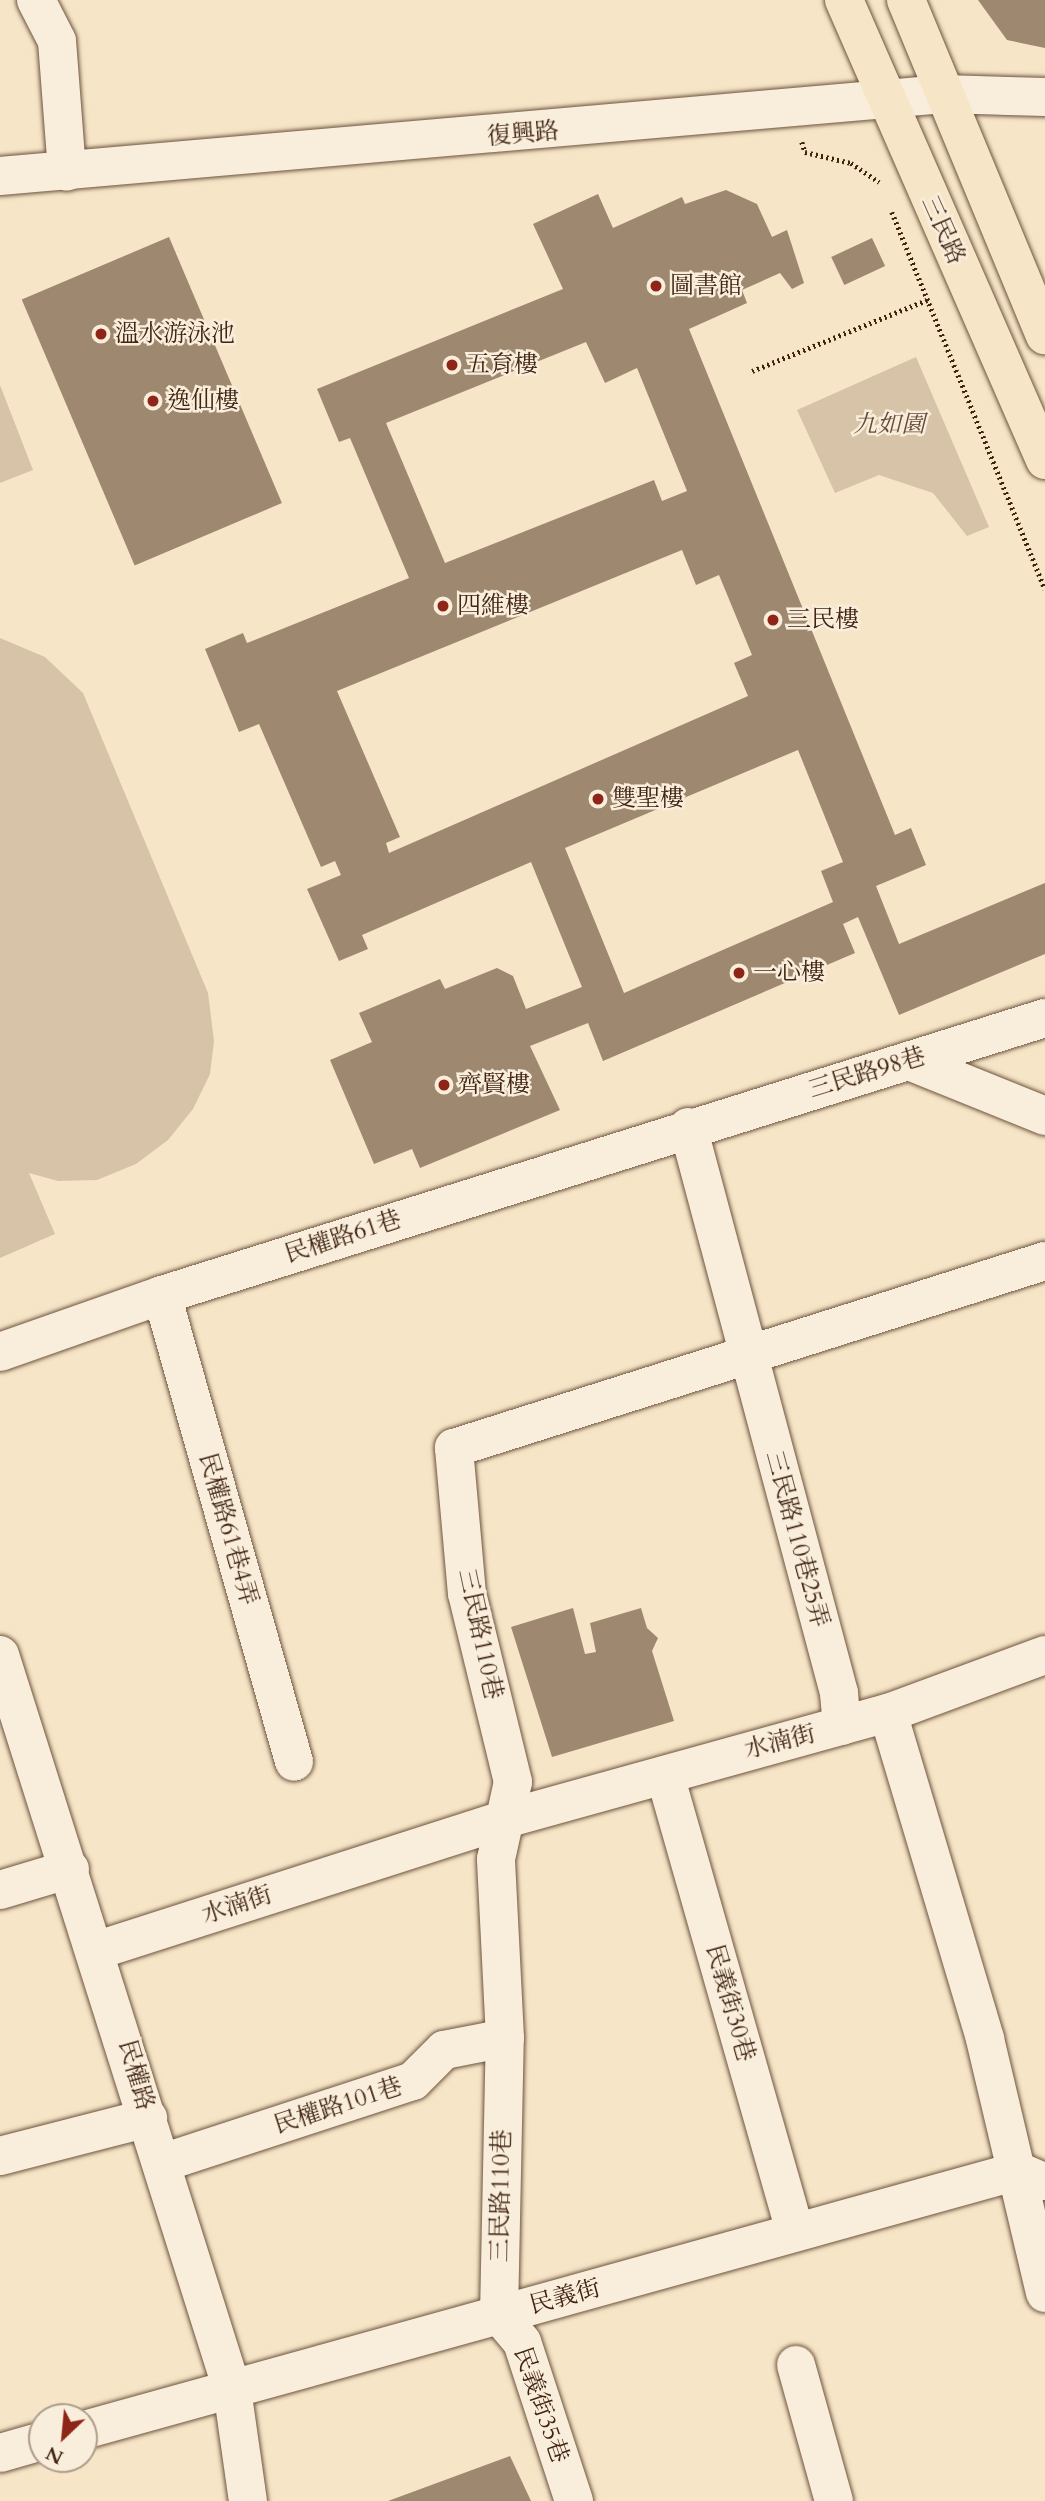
<!DOCTYPE html>
<meta charset="utf-8">
<style>
body{margin:0}
#map{position:relative;width:1045px;height:2501px;overflow:hidden;background:#f6e5c7;font-family:Cardo,"Noto Serif TC",serif}
div>[style]{position:absolute}
.green>*{inset:0;background:#d7c4a8}
.building>*{inset:0;background:#9f8870;transform-origin:0 0}
.path>*{height:4.5px;margin-top:-2.25px;transform-origin:0;background:repeating-linear-gradient(90deg,#412312 0 2px,transparent 0 5.5px)}
.roads{filter:drop-shadow(0 0 2px #6e543f) drop-shadow(0 0 2px #6e543f)}
.minor>*{height:38px;margin:-19px;padding:0 19px;transform-origin:19px;border-radius:19px;background:#f9eedb}
.major>*{height:38px;margin:-19px;padding:0 19px;transform-origin:19px;border-radius:19px;background:#f6e5c7}
.dots>*{width:19px;height:19px;translate:-50% -50%;box-sizing:border-box;border:4px solid #f9eedb;border-radius:50%}
span{translate:-50% -50%;white-space:nowrap;text-align:center;line-height:1.15;-webkit-text-stroke:5px #f9eedb;paint-order:stroke}
.street-label{font-size:24px;color:#412312}
.poi-label{font-size:24px;color:#412312}
.left{translate:0 -50%;text-align:left}
.park-label{font-size:24px;color:#664b38;font-style:italic}
.north{position:absolute;left:28px;top:2403px;width:70px;height:70px;box-sizing:border-box;background:#f9eedb;border:2px solid #af9d8b;border-radius:50%;rotate:206deg;font-size:19px;font-weight:700;line-height:28px;text-align:center;color:#412312}
.north::after{content:'';display:block;margin:auto;width:24px;height:32px;background:#8f2418;clip-path:polygon(50% 0,100% 100%,50% 72%,0 100%)}
</style>
<div id="map">
<div class="green">
<i style="clip-path:polygon(916px 357px,989px 527px,967px 536px,933px 493px,879px 475px,835px 493px,797px 410px)"></i>
<i style="clip-path:polygon(0 385px,33px 470px,0 483px)"></i>
<i style="clip-path:polygon(0 638px,45px 657px,83px 693px,208px 993px,214px 1041px,210px 1074px,193px 1109px,168px 1140px,136px 1164px,97px 1180px,58px 1181px,29px 1173px,55px 1234px,0 1258px)"></i>
</div>
<div class="building">
<i style="clip-path:polygon(978px 0,1045px 0,1045px 48px,1007px 40px)"></i>
<i style="clip-path:polygon(evenodd,726px 190px,757px 204px,772px 237px,787px 230px,804px 283px,792px 289px,780px 273px,742px 290px,747px 303px,689px 329px,895px 835px,911px 828px,926px 865px,876px 886px,899px 944px,1045px 883px,1045px 954px,899px 1015px,858px 917px,843px 924px,855px 953px,603px 1061px,588px 1023px,530px 1046px,560px 1110px,420px 1168px,412px 1149px,374px 1164px,330px 1060px,372px 1042px,359px 1013px,440px 979px,445px 989px,497px 968px,513px 976px,526px 1009px,582px 987px,531px 862px,362px 935px,368px 949px,339px 961px,307px 889px,341px 875px,335px 861px,321px 867px,259px 724px,239px 732px,205px 649px,243px 633px,247px 643px,409px 578px,350px 438px,339px 442px,317px 389px,563px 289px,533px 224px,598px 194px,613px 228px,682px 197px,685px 204px,726px 190px,586px 342px,605px 383px,637px 368px,687px 491px,662px 501px,654px 480px,445px 563px,386px 423px,586px 342px,726px 190px,682px 550px,696px 585px,719px 575px,752px 655px,734px 663px,748px 696px,389px 853px,386px 843px,400px 837px,337px 691px,682px 550px,726px 190px,798px 750px,843px 862px,821px 871px,833px 902px,624px 993px,565px 848px,798px 750px)"></i>
<i style="left:169px;top:237px;width:289px;height:160px;rotate:67deg"></i>
<i style="left:872px;top:238px;width:31px;height:45px;rotate:65deg"></i>
<i style="clip-path:polygon(573px 1608px,585px 1654px,596px 1652px,590px 1623px,641px 1608px,647px 1628px,658px 1638px,652px 1651px,674px 1721px,552px 1757px,511px 1627px)"></i>
<i style="clip-path:polygon(510px 2456px,531px 2501px,388px 2501px)"></i>
</div>
<div class="path">
<i style="left:802px;top:142px;width:10px;rotate:73deg"></i>
<i style="left:805px;top:152px;width:47px;rotate:13.4deg"></i>
<i style="left:851px;top:163px;width:34px;rotate:34deg"></i>
<i style="left:892px;top:212px;width:407px;rotate:67.9deg"></i>
<i style="left:752px;top:371px;width:189px;rotate:-22.1deg"></i>
</div>
<div class="roads">
<div class="minor">
<i style="left:36px;top:0;width:46px;rotate:62.9deg"></i>
<i style="left:57px;top:41px;width:131px;rotate:85.6deg"></i>
<i style="left:0;top:176px;width:947px;rotate:-4.97deg"></i>
<i style="left:943px;top:94px;width:102px;rotate:1.7deg"></i>
<i style="left:909px;top:1061px;width:147px;rotate:22deg"></i>
<i style="left:688px;top:1127px;width:586px;rotate:75.06deg"></i>
<i style="left:839px;top:1693px;width:33px;rotate:85deg"></i>
<i style="left:162px;top:1295px;width:485px;rotate:74.2deg"></i>
<i style="left:0;top:1352px;width:172px;rotate:-19.4deg"></i>
<i style="left:162px;top:1295px;width:925px;rotate:-17.42deg"></i>
<i style="left:0;top:1655px;width:770px;rotate:72.46deg"></i>
<i style="left:232px;top:2389px;width:113px;rotate:81.9deg"></i>
<i style="left:888px;top:1713px;width:167px;rotate:-20.3deg"></i>
<i style="left:665px;top:1775px;width:474px;rotate:74.1deg"></i>
<i style="left:0;top:1890px;width:73px;rotate:-16.7deg"></i>
<i style="left:98px;top:1950px;width:428px;rotate:-17.8deg"></i>
<i style="left:505px;top:1819px;width:397px;rotate:-15.5deg"></i>
<i style="left:888px;top:1713px;width:340px;rotate:73.4deg"></i>
<i style="left:985px;top:2039px;width:261px;rotate:76.7deg"></i>
<i style="left:0;top:2156px;width:153px;rotate:-14.4deg"></i>
<i style="left:162px;top:2163px;width:264px;rotate:-18.1deg"></i>
<i style="left:413px;top:2081px;width:44px;rotate:-45deg"></i>
<i style="left:444px;top:2050px;width:62px;rotate:-11.1deg"></i>
<i style="left:796px;top:2365px;width:141px;rotate:74.4deg"></i>
<i style="left:84px;top:2430px;width:969px;rotate:-15.5deg"></i>
<i style="left:1018px;top:2171px;width:26px;rotate:23deg"></i>
<i style="left:0;top:2453px;width:44px;rotate:-15.9deg"></i>
<i style="left:574px;top:2501px;width:167px;rotate:-108.1deg"></i>
<i style="left:522px;top:2342px;width:35px;rotate:-130deg"></i>
<i style="left:499px;top:2315px;width:277px;rotate:-88.8deg"></i>
<i style="left:505px;top:2038px;width:179px;rotate:-92.9deg"></i>
<i style="left:496px;top:1859px;width:79px;rotate:-77.6deg"></i>
<i style="left:513px;top:1782px;width:194px;rotate:-103.7deg"></i>
<i style="left:467px;top:1594px;width:147px;rotate:-95.1deg"></i>
<i style="left:454px;top:1448px;width:620px;rotate:-17.56deg"></i>
</div>
<div class="major">
<i style="left:844px;top:0;width:502px;rotate:66.4deg"></i>
<i style="left:906px;top:0;width:363px;rotate:67.5deg"></i>
</div>
</div>
<div class="dots">
<i style="left:656px;top:286px;background:#8f2418"></i>
<i style="left:101px;top:334px;background:#8f2418"></i>
<i style="left:452px;top:365px;background:#8f2418"></i>
<i style="left:153px;top:401px;background:#8f2418"></i>
<i style="left:443px;top:606px;background:#8f2418"></i>
<i style="left:773px;top:620px;background:#8f2418"></i>
<i style="left:598px;top:799px;background:#8f2418"></i>
<i style="left:739px;top:973px;background:#8f2418"></i>
<i style="left:444px;top:1085px;background:#8f2418"></i>
</div>
<div class="street-label">
<span style="left:523px;top:134px;rotate:-5deg">復興路</span>
<span style="left:943px;top:230px;rotate:66deg">三民路</span>
<span style="left:867px;top:1073px;rotate:-17deg">三民路98巷</span>
<span style="left:343px;top:1237px;rotate:-18deg">民權路61巷</span>
<span style="left:228px;top:1529px;rotate:74deg">民權路61巷4弄</span>
<span style="left:797px;top:1539px;rotate:75deg">三民路110巷25弄</span>
<span style="left:480px;top:1634px;rotate:78deg">三民路110巷</span>
<span style="left:780px;top:1742px;rotate:-14deg">水湳街</span>
<span style="left:237px;top:1905px;rotate:-18deg">水湳街</span>
<span style="left:730px;top:2003px;rotate:74deg">民義街30巷</span>
<span style="left:136px;top:2075px;rotate:74deg">民權路</span>
<span style="left:338px;top:2106px;rotate:-18deg">民權路101巷</span>
<span style="left:501px;top:2196px;rotate:-89deg">三民路110巷</span>
<span style="left:565px;top:2297px;rotate:-15deg">民義街</span>
<span style="left:541px;top:2405px;rotate:71deg">民義街35巷</span>
</div>
<div class="poi-label">
<span class="left" style="left:670px;top:286px">圖書館</span>
<span class="left" style="left:115px;top:334px">溫水游泳池</span>
<span class="left" style="left:466px;top:365px">五育樓</span>
<span class="left" style="left:167px;top:401px">逸仙樓</span>
<span class="left" style="left:457px;top:606px">四維樓</span>
<span class="left" style="left:787px;top:620px">三民樓</span>
<span class="left" style="left:612px;top:799px">雙聖樓</span>
<span class="left" style="left:753px;top:973px">一心樓</span>
<span class="left" style="left:458px;top:1085px">齊賢樓</span>
</div>
<div class="park-label">
<span style="left:889px;top:425px">九如園</span>
</div>
<div class="north">N</div>
</div>
